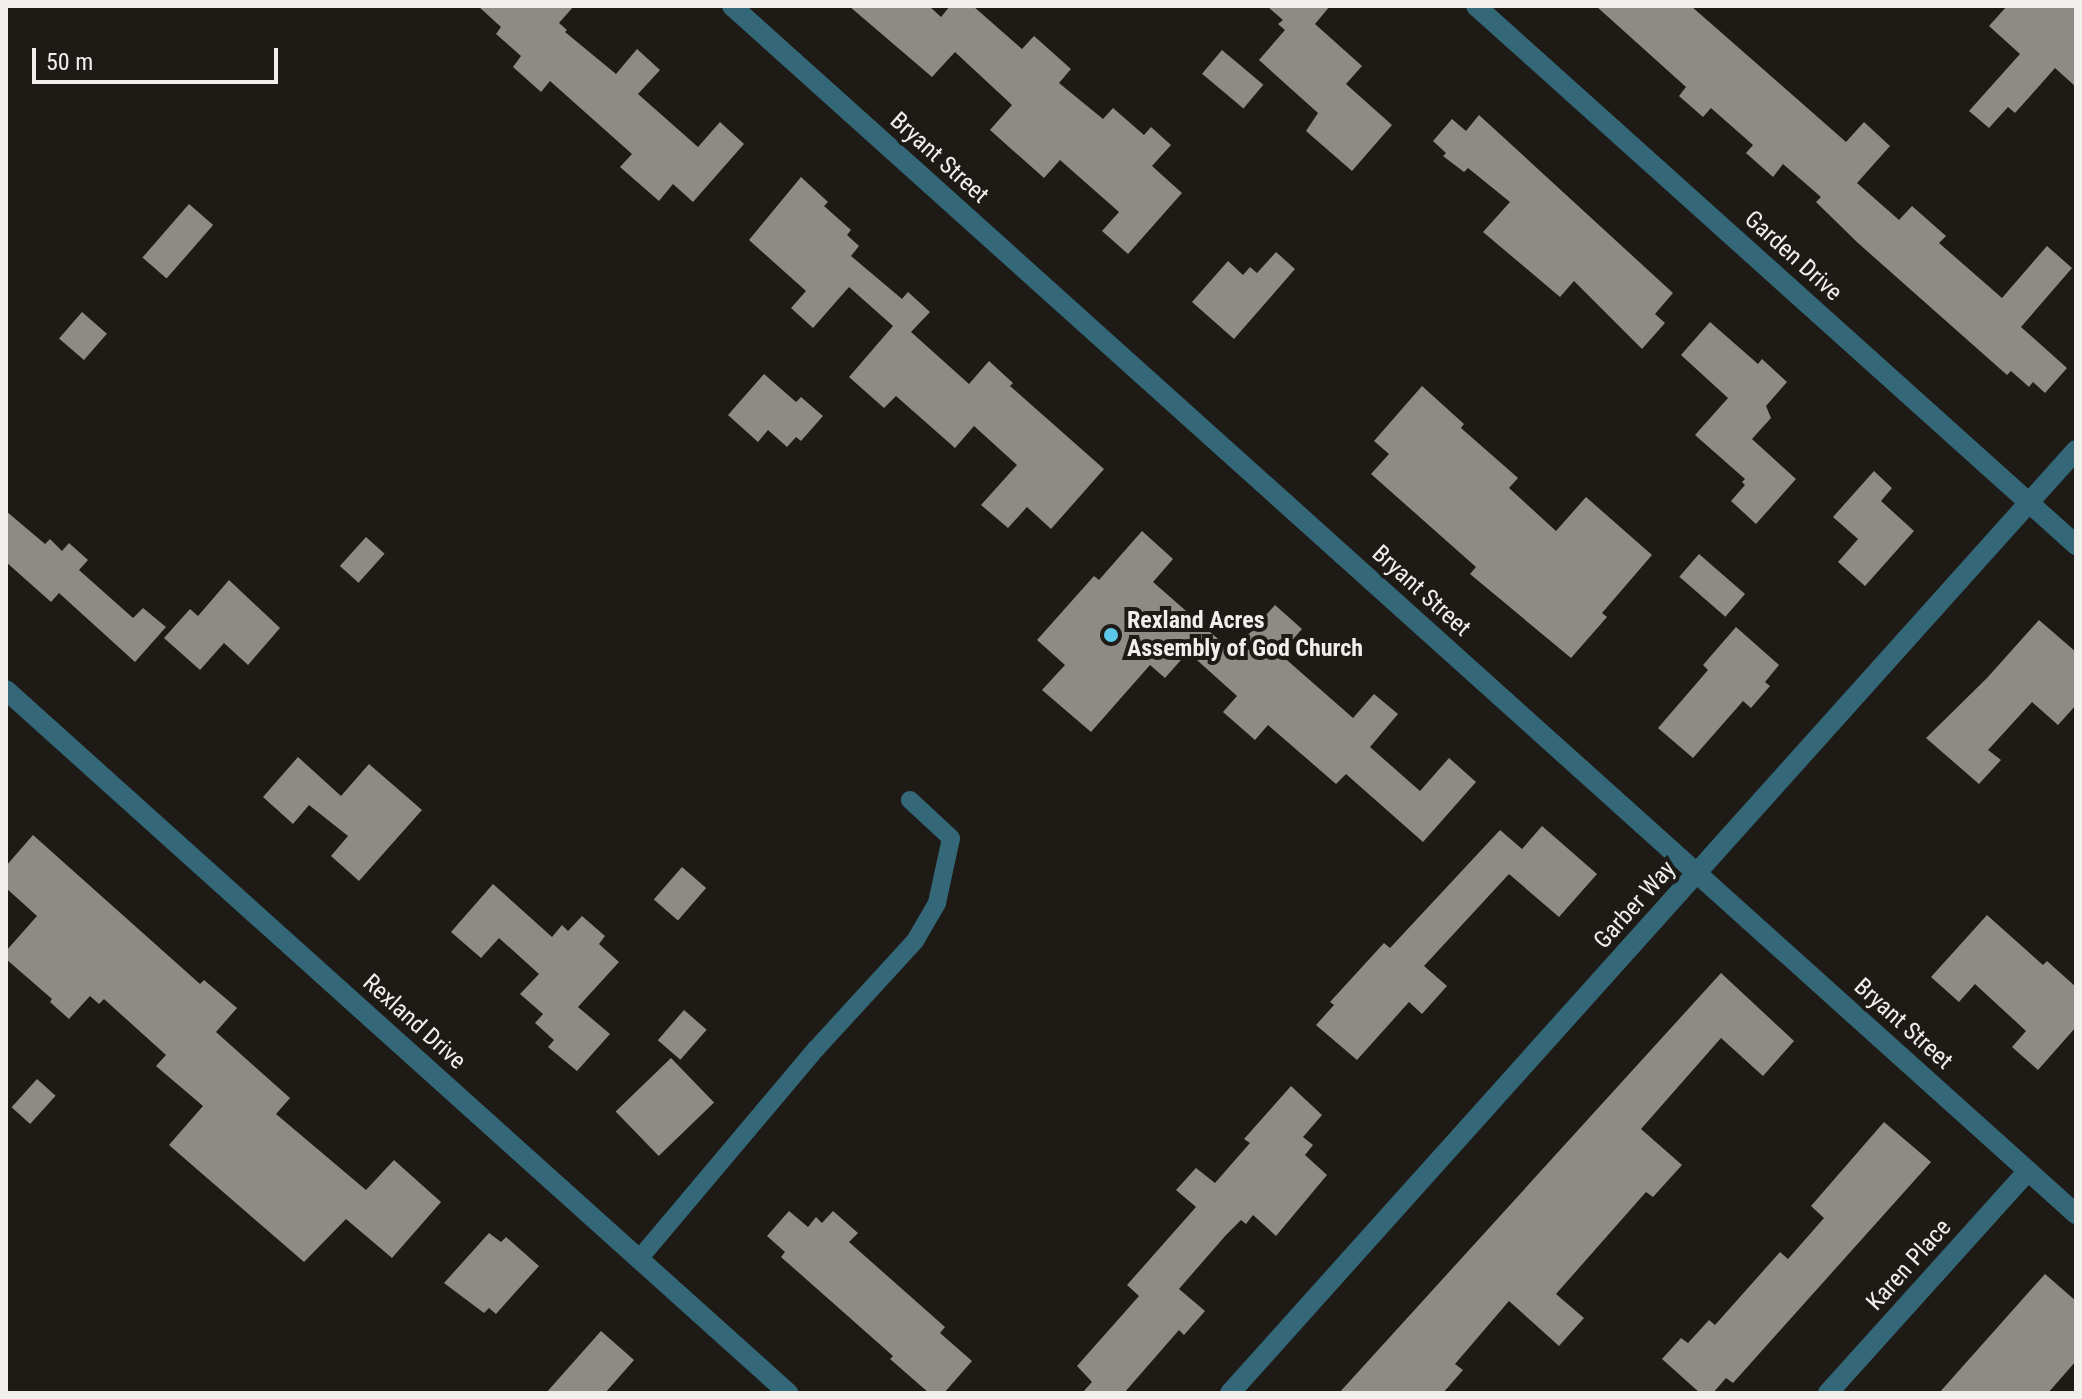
<!DOCTYPE html>
<style>
body{margin:0}
#map{position:relative;width:2082px;height:1399px;overflow:hidden;background:#1e1b17;font-family:"Roboto Condensed",sans-serif}
div>[style]{position:absolute}
.building>*{inset:0;background:#8e8b85;transform-origin:0 0}
.lane>*{height:18px;margin:-9px;padding:0 9px;transform-origin:9px;border-radius:9px;background:#346878}
.street>*{height:20px;margin:-10px;padding:0 10px;transform-origin:10px;border-radius:10px;background:#346878}
.dots>*{width:22px;height:22px;translate:-50% -50%;box-sizing:border-box;border:4px solid #1e1b17;border-radius:50%}
span{translate:-50% -50%;white-space:nowrap;text-align:center;line-height:1.15;-webkit-text-stroke:8px #1e1b17;paint-order:stroke}
.street-label{font-size:24px;color:#f1efec}
.poi-label{font-size:24px;color:#f1efec;font-weight:700}
.left{translate:0 -50%;text-align:left}
.frame{position:absolute;inset:0;border:8px solid #f1efec;pointer-events:none}
.scale{position:absolute;left:32px;top:48px;width:246px;height:36px;box-sizing:border-box;border:4px solid #f1efec;border-top:0;padding-left:10px;font-size:24px;line-height:28px;white-space:nowrap;color:#f1efec;-webkit-text-stroke:6px #1e1b17;paint-order:stroke}
</style>
<div id="map">
<div class="building">
<i style="clip-path:polygon(478px 6px,574px 6px,559px 23px,567px 30px,565px 32px,616px 74px,637px 49px,660px 70px,638px 94px,698px 147px,720px 122px,744px 144px,693px 202px,673px 184px,659px 201px,620px 167px,632px 154px,550px 81px,541px 92px,513px 67px,521px 56px,496px 34px,501px 27px)"></i>
<i style="clip-path:polygon(849px 6px,929px 6px,941px 17px,950px 6px,973px 6px,1022px 49px,1034px 36px,1071px 69px,1059px 83px,1103px 119px,1113px 108px,1144px 135px,1151px 127px,1171px 145px,1152px 166px,1182px 193px,1128px 254px,1102px 231px,1119px 212px,1060px 160px,1044px 178px,990px 130px,1012px 105px,955px 52px,932px 77px)"></i>
<i style="clip-path:polygon(1267px 6px,1330px 6px,1315px 24px,1362px 66px,1346px 84px,1392px 125px,1352px 171px,1306px 131px,1318px 113px,1259px 60px,1285px 30px,1278px 24px,1283px 20px)"></i>
<i style="clip-path:polygon(1596px 6px,1691px 6px,1846px 142px,1864px 122px,1890px 146px,1857px 183px,1899px 220px,1912px 206px,1946px 236px,1939px 243px,2002px 298px,2047px 246px,2072px 268px,2021px 327px,2067px 368px,2045px 393px,2033px 382px,2029px 387px,2011px 371px,2007px 375px,1858px 243px,1816px 202px,1821px 197px,1783px 164px,1773px 177px,1746px 153px,1753px 145px,1711px 108px,1703px 117px,1679px 96px,1686px 87px)"></i>
<i style="clip-path:polygon(2007px 6px,2076px 6px,2076px 87px,2055px 68px,2015px 113px,2008px 107px,1989px 128px,1969px 111px,2020px 54px,1989px 26px)"></i>
<i style="left:1222px;top:50px;width:54px;height:31px;rotate:40deg"></i>
<i style="clip-path:polygon(1479px 115px,1673px 293px,1655px 314px,1665px 323px,1642px 349px,1574px 281px,1560px 297px,1483px 232px,1510px 202px,1468px 168px,1464px 172px,1443px 156px,1446px 153px,1433px 141px,1452px 119px,1466px 131px)"></i>
<i style="clip-path:polygon(801px 177px,828px 202px,824px 206px,851px 230px,847px 235px,859px 246px,851px 256px,902px 299px,908px 292px,930px 312px,911px 332px,969px 384px,989px 361px,1013px 383px,1010px 386px,1104px 469px,1051px 529px,1027px 507px,1008px 528px,981px 505px,1017px 465px,974px 426px,955px 448px,896px 396px,884px 408px,849px 377px,893px 326px,849px 287px,813px 328px,791px 308px,806px 291px,749px 240px)"></i>
<i style="left:189px;top:204px;width:32px;height:71px;rotate:41deg"></i>
<i style="clip-path:polygon(1276px 252px,1295px 269px,1234px 339px,1192px 302px,1228px 261px,1243px 275px,1250px 267px,1257px 273px)"></i>
<i style="left:82px;top:312px;width:33px;height:35px;rotate:41deg"></i>
<i style="clip-path:polygon(1710px 322px,1758px 364px,1762px 359px,1787px 382px,1766px 406px,1771px 418px,1752px 439px,1796px 479px,1756px 524px,1731px 501px,1745px 485px,1742px 482px,1745px 479px,1695px 435px,1728px 398px,1681px 355px)"></i>
<i style="clip-path:polygon(764px 374px,796px 402px,801px 397px,823px 416px,801px 441px,796px 437px,787px 447px,768px 430px,758px 442px,728px 415px)"></i>
<i style="clip-path:polygon(1422px 386px,1464px 424px,1461px 428px,1518px 478px,1509px 488px,1556px 531px,1586px 497px,1652px 555px,1602px 613px,1607px 617px,1571px 658px,1470px 574px,1476px 567px,1371px 474px,1389px 454px,1374px 441px)"></i>
<i style="clip-path:polygon(1874px 471px,1892px 488px,1881px 501px,1914px 531px,1865px 586px,1838px 562px,1858px 539px,1833px 517px)"></i>
<i style="clip-path:polygon(6px 511px,45px 544px,50px 539px,62px 551px,69px 543px,88px 560px,79px 570px,133px 618px,143px 608px,166px 627px,135px 662px,59px 593px,51px 602px,6px 562px)"></i>
<i style="clip-path:polygon(1142px 531px,1173px 559px,1153px 582px,1233px 652px,1275px 605px,1302px 629px,1280px 654px,1353px 718px,1374px 694px,1398px 714px,1370px 747px,1420px 791px,1449px 758px,1476px 782px,1423px 842px,1346px 774px,1336px 784px,1268px 725px,1255px 740px,1223px 712px,1237px 696px,1188px 652px,1165px 678px,1150px 665px,1091px 732px,1042px 690px,1065px 665px,1037px 640px,1094px 576px,1099px 580px)"></i>
<i style="left:366px;top:537px;width:25px;height:39px;rotate:42deg"></i>
<i style="left:1699px;top:554px;width:61px;height:30px;rotate:41deg"></i>
<i style="clip-path:polygon(229px 580px,280px 628px,248px 665px,224px 643px,200px 670px,164px 638px,190px 609px,198px 616px)"></i>
<i style="clip-path:polygon(2039px 620px,2076px 652px,2076px 705px,2058px 725px,2032px 702px,1988px 750px,2001px 760px,1979px 784px,1926px 738px,1987px 678px)"></i>
<i style="clip-path:polygon(1736px 627px,1779px 665px,1765px 682px,1770px 686px,1751px 708px,1743px 701px,1693px 758px,1658px 728px,1708px 670px,1703px 665px)"></i>
<i style="clip-path:polygon(298px 757px,341px 796px,369px 764px,422px 810px,359px 881px,331px 856px,348px 836px,309px 805px,293px 824px,263px 797px)"></i>
<i style="clip-path:polygon(1542px 826px,1597px 874px,1559px 917px,1509px 874px,1424px 966px,1447px 986px,1422px 1014px,1409px 1002px,1357px 1060px,1316px 1025px,1334px 1005px,1330px 1002px,1384px 943px,1390px 948px,1500px 830px,1522px 849px)"></i>
<i style="clip-path:polygon(33px 835px,200px 984px,204px 980px,237px 1008px,216px 1032px,290px 1098px,276px 1114px,366px 1190px,394px 1160px,441px 1202px,392px 1258px,346px 1219px,304px 1262px,169px 1145px,203px 1106px,156px 1066px,166px 1055px,104px 999px,99px 1004px,90px 996px,69px 1019px,50px 1002px,52px 999px,6px 959px,6px 951px,37px 916px,6px 888px,6px 866px)"></i>
<i style="left:682px;top:867px;width:32px;height:43px;rotate:41deg"></i>
<i style="clip-path:polygon(493px 884px,552px 937px,562px 925px,568px 931px,582px 916px,605px 936px,599px 944px,619px 962px,578px 1007px,610px 1034px,577px 1071px,548px 1047px,554px 1040px,535px 1023px,543px 1014px,520px 994px,539px 974px,499px 938px,481px 958px,451px 932px)"></i>
<i style="clip-path:polygon(1987px 915px,2043px 965px,2047px 961px,2076px 987px,2076px 1027px,2038px 1070px,2012px 1047px,2026px 1031px,1975px 984px,1959px 1002px,1931px 977px)"></i>
<i style="clip-path:polygon(1721px 973px,1794px 1041px,1763px 1076px,1721px 1038px,1641px 1129px,1682px 1165px,1653px 1197px,1646px 1192px,1556px 1294px,1584px 1318px,1559px 1346px,1509px 1301px,1455px 1364px,1463px 1370px,1443px 1393px,1339px 1393px)"></i>
<i style="left:684px;top:1010px;width:30px;height:40px;rotate:41deg"></i>
<i style="left:671px;top:1058px;width:62px;height:77px;rotate:46deg"></i>
<i style="left:37px;top:1079px;width:25px;height:38px;rotate:42deg"></i>
<i style="clip-path:polygon(1291px 1086px,1322px 1115px,1303px 1137px,1313px 1145px,1305px 1155px,1327px 1175px,1276px 1236px,1253px 1215px,1246px 1224px,1241px 1220px,1226px 1235px,1179px 1289px,1205px 1311px,1184px 1335px,1179px 1330px,1124px 1393px,1082px 1393px,1092px 1382px,1077px 1366px,1139px 1296px,1127px 1285px,1196px 1207px,1176px 1190px,1196px 1168px,1215px 1183px,1250px 1143px,1244px 1139px)"></i>
<i style="clip-path:polygon(1884px 1122px,1931px 1162px,1733px 1383px,1726px 1378px,1713px 1393px,1700px 1393px,1662px 1359px,1681px 1338px,1688px 1343px,1709px 1320px,1715px 1325px,1780px 1252px,1788px 1259px,1824px 1218px,1811px 1206px)"></i>
<i style="clip-path:polygon(789px 1211px,808px 1227px,816px 1217px,822px 1223px,833px 1211px,858px 1233px,849px 1242px,945px 1327px,940px 1333px,972px 1361px,944px 1393px,929px 1393px,890px 1359px,893px 1356px,781px 1257px,785px 1252px,767px 1236px)"></i>
<i style="clip-path:polygon(489px 1233px,501px 1242px,506px 1237px,539px 1266px,496px 1314px,489px 1308px,484px 1313px,444px 1283px)"></i>
<i style="clip-path:polygon(2045px 1274px,2076px 1301px,2076px 1361px,2048px 1393px,1939px 1393px)"></i>
<i style="clip-path:polygon(601px 1331px,634px 1360px,605px 1393px,546px 1393px)"></i>
</div>
<div class="lane">
<i style="left:639px;top:1259px;width:275px;rotate:-49.9deg"></i>
<i style="left:816px;top:1049px;width:147px;rotate:-47.5deg"></i>
<i style="left:915px;top:941px;width:44px;rotate:-59.9deg"></i>
<i style="left:937px;top:903px;width:66px;rotate:-77.8deg"></i>
<i style="left:951px;top:838px;width:56px;rotate:-137.2deg"></i>
</div>
<div class="street">
<i style="left:732px;top:6px;width:1807px;rotate:41.95deg"></i>
<i style="left:1476px;top:6px;width:807px;rotate:41.93deg"></i>
<i style="left:6px;top:690px;width:1052px;rotate:41.95deg"></i>
<i style="left:1230px;top:1393px;width:1267px;rotate:-48.1deg"></i>
<i style="left:1828px;top:1393px;width:299px;rotate:-48deg"></i>
</div>
<div class="dots">
<i style="left:1111px;top:635px;background:#5cc7e7"></i>
</div>
<div class="street-label">
<span style="left:939px;top:158px;rotate:42deg">Bryant Street</span>
<span style="left:1793px;top:256px;rotate:42deg">Garden Drive</span>
<span style="left:1421px;top:591px;rotate:42deg">Bryant Street</span>
<span style="left:1635px;top:905px;rotate:-48deg">Garber Way</span>
<span style="left:414px;top:1022px;rotate:42deg">Rexland Drive</span>
<span style="left:1903px;top:1024px;rotate:42deg">Bryant Street</span>
<span style="left:1909px;top:1265px;rotate:-48deg">Karen Place</span>
</div>
<div class="poi-label">
<span class="left" style="left:1127px;top:635px">Rexland Acres<br>Assembly of God Church</span>
</div>
<div class="frame"></div>
<div class="scale">50 m</div>
</div>
